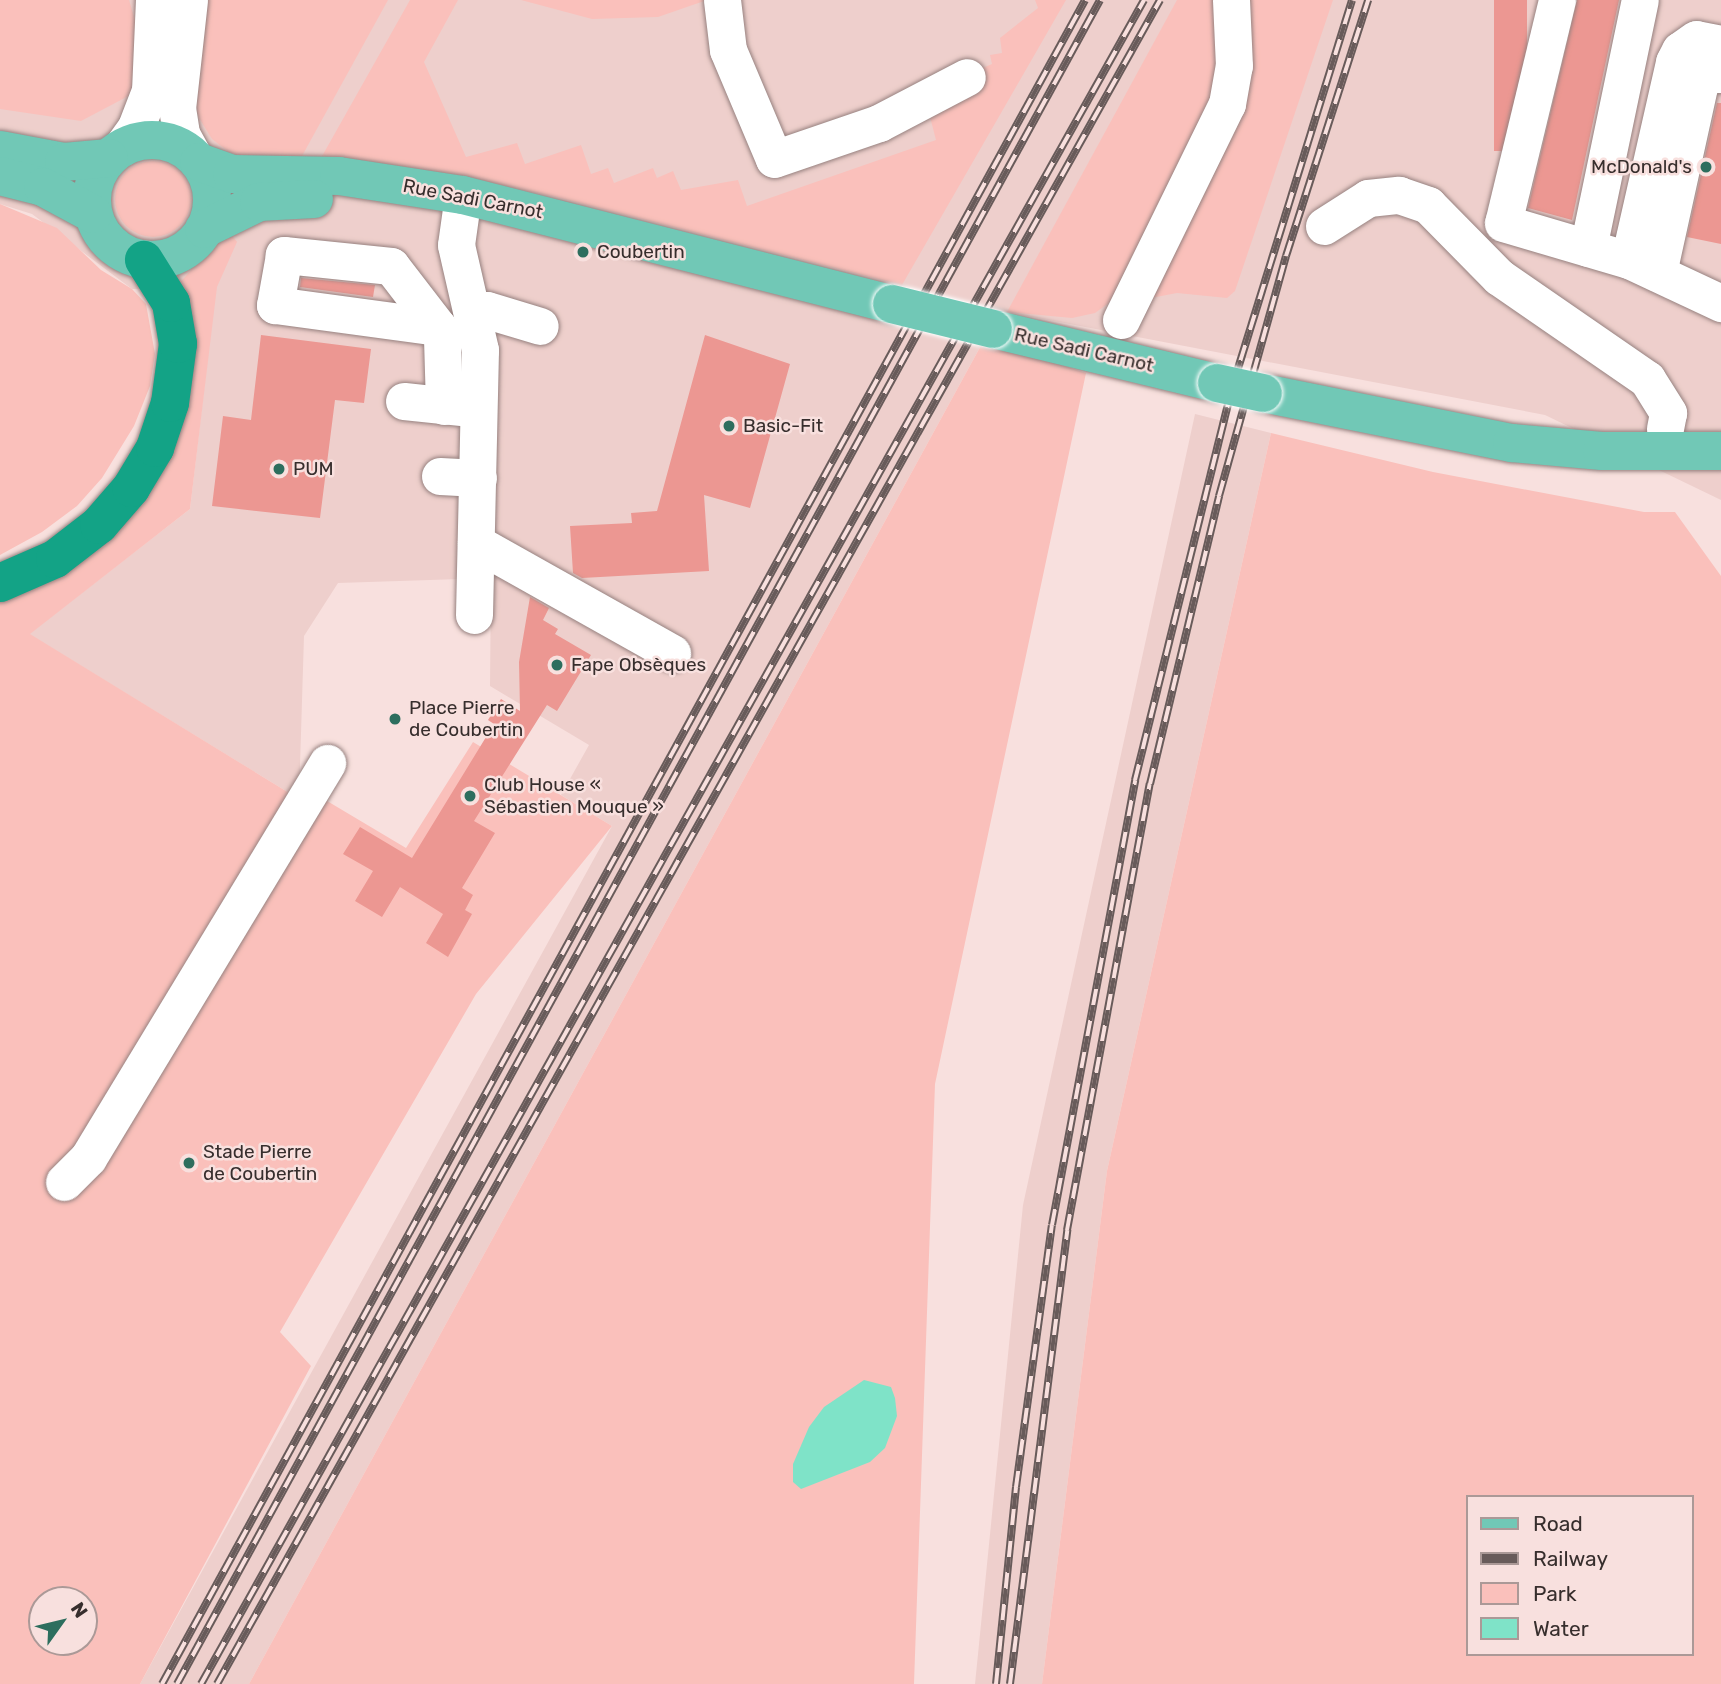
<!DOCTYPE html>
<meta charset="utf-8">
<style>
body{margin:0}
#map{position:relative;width:1721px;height:1684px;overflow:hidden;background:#f8e0de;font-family:Rubik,sans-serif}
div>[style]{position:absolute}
.built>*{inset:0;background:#eecfcc}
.green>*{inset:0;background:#fac0bb}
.round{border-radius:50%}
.water>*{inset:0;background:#7fe3c8}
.building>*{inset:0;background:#ec9792;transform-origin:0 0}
.roads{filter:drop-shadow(0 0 2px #96817f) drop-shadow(0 0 2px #96817f)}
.minor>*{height:37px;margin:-18.5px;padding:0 18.5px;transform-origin:18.5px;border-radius:18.5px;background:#fff}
.major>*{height:38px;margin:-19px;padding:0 19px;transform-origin:19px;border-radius:19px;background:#71c8b6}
.major>.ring{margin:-19px;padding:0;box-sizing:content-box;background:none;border:38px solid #71c8b6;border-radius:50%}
.highway>*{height:38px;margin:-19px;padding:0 19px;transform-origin:19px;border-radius:19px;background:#13a386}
.rail>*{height:8px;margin-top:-4px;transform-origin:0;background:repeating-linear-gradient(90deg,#f8e0de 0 16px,#685b5a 0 32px);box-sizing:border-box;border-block:2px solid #685b5a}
.bridges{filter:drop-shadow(0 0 2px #fff) drop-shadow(0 0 2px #fff)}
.major-bridge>*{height:38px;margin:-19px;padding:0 19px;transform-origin:19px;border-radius:19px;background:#71c8b6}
.dots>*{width:19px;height:19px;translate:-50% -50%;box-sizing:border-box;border:4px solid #f8e0de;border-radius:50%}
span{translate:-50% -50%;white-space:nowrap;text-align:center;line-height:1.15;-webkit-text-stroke:5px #f8e0de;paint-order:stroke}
.poi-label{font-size:19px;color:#372e2d}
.right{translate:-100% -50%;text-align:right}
.left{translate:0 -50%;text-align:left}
.street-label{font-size:19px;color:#372e2d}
.legend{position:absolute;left:1466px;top:1495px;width:228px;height:161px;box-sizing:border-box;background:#f8e0de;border:2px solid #ab9997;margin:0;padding:9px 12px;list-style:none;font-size:21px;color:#372e2d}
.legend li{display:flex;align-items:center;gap:14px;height:35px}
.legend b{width:35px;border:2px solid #ab9997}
.north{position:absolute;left:28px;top:1586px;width:70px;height:70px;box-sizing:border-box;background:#f8e0de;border:2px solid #ab9997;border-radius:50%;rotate:56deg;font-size:19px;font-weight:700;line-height:28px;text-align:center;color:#372e2d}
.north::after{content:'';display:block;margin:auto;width:24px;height:32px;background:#2d6e5e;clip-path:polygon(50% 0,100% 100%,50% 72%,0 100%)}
</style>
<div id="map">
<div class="built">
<i style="clip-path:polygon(0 0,1721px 0,1721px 500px,1545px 415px,1007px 312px,902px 286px,885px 316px,984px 340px,249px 1684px,140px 1684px,612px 826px,561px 795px,589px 745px,490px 686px,491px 578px,338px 583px,304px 636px,299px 799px,29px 634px,190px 509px,216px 287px,132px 289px,32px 214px,0 204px)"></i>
<i style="clip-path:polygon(1195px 414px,1271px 433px,1107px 1171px,1042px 1684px,975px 1684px,1023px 1205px)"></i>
</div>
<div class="green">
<i style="clip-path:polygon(0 0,129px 0,142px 44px,136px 92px,81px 121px,0 109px)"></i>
<i style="clip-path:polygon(202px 0,388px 0,302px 156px,251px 159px,229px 152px,212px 139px,199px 118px,191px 93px)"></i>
<i style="clip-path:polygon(410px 0,458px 0,424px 62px,466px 157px,517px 143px,525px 164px,581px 145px,591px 174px,608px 168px,614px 183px,653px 168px,657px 178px,673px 171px,681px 190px,738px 180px,747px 206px,936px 140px,929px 113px,978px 70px,992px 64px,990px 55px,1002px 53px,1000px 38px,1038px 8px,1035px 0,1066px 0,902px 285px,552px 196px,456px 176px,321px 158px)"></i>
<i style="clip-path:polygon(521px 0,707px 0,658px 17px,592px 19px)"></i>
<i style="clip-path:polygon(1177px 0,1223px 0,1223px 70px,1120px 295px,1095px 313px,1072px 318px,1007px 312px)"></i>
<i style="clip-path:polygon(1242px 0,1333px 0,1235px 291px,1227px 298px,1177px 293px,1135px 301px,1236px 108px)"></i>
<i class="round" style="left:115px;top:161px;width:76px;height:76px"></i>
<i style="clip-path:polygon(0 204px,57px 228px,101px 270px,132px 289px,146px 304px,155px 354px,150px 386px,134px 426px,102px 478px,77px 506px,42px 532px,0 555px)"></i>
<i style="clip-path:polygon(evenodd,227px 229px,237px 242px,217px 287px,190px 509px,30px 634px,299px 799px,312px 792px,406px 848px,473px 742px,612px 826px,476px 994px,280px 1332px,311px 1366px,140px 1684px,0 1684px,0 597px,125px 520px,178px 285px,227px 229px,42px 1600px,84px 1600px,84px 1642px,42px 1642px,42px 1600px)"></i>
<i style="clip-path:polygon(984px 340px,1086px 373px,935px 1084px,914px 1684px,249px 1684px)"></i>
<i style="clip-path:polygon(evenodd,1271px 433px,1433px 472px,1644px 512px,1675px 512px,1721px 576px,1721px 1684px,1042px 1684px,1107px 1171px,1271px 433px,1467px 1497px,1691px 1497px,1691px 1654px,1467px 1654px,1467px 1497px)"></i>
</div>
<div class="water">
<i style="clip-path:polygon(864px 1380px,891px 1387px,895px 1398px,897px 1416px,885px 1448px,870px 1462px,801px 1489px,793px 1482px,793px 1464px,809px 1427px,824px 1407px)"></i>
</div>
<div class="building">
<i style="left:1494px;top:0;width:33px;height:151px"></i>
<i style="clip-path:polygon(1577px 0,1619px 0,1572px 220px,1528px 208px)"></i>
<i style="clip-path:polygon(1717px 103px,1721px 103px,1721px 244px,1687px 237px)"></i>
<i style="clip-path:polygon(301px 278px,375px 285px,373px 297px,300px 287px)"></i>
<i style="clip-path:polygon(261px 335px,371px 349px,364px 403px,335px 400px,320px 518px,212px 506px,223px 416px,251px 420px)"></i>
<i style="clip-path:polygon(705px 335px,790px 364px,750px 508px,704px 495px,709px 571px,582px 578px,573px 573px,570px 526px,632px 523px,631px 513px,657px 511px)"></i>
<i style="clip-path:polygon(530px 597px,549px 608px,543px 620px,558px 629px,555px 634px,591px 655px,557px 711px,547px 705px,474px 821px,495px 833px,462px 888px,473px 895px,465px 910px,472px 914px,448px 957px,426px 943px,443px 914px,400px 887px,382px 917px,355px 901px,373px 871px,343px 854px,360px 827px,412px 858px,494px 724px,488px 720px,501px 699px,520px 711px,519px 662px)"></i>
</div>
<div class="roads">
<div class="minor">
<i style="left:189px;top:0;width:109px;rotate:96.3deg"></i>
<i style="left:177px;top:108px;width:26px;rotate:81deg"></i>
<i style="left:181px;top:134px;width:25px;rotate:61deg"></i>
<i style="left:722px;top:0;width:50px;rotate:83.2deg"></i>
<i style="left:728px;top:50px;width:118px;rotate:67.1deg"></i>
<i style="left:774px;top:159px;width:111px;rotate:-18.9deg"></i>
<i style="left:879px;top:123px;width:99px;rotate:-27.6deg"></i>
<i style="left:1557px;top:0;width:229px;rotate:103.6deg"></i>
<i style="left:1503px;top:223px;width:131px;rotate:16.4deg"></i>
<i style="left:1721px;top:44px;width:25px;rotate:-169deg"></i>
<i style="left:1696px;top:39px;width:19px;rotate:145deg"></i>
<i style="left:1680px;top:50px;width:13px;rotate:117deg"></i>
<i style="left:1674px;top:62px;width:203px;rotate:102.8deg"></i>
<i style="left:1629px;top:260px;width:102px;rotate:25.1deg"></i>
<i style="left:121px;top:148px;width:26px;rotate:-54deg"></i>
<i style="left:136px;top:127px;width:39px;rotate:-69deg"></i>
<i style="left:150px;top:91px;width:91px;rotate:-87.5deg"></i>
<i style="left:463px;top:195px;width:50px;rotate:98deg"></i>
<i style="left:456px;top:245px;width:108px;rotate:77.1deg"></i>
<i style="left:480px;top:350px;width:265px;rotate:91.3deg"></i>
<i style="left:1324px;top:226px;width:52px;rotate:-32.5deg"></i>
<i style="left:1368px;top:198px;width:31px;rotate:-6deg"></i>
<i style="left:1399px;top:195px;width:31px;rotate:19deg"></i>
<i style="left:1428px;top:205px;width:101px;rotate:45.4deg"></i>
<i style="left:1499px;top:277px;width:180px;rotate:34.6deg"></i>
<i style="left:1647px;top:379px;width:40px;rotate:58deg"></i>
<i style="left:1668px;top:413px;width:16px;rotate:101deg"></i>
<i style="left:1588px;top:248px;width:253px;rotate:-78.2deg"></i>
<i style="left:1658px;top:273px;width:191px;rotate:-77.6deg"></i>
<i style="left:1699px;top:86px;width:14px;rotate:-56deg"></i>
<i style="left:1707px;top:74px;width:14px"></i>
<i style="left:474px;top:313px;width:13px;rotate:-13deg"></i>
<i style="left:487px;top:310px;width:55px;rotate:16.8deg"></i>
<i style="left:1121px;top:320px;width:241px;rotate:-63.9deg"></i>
<i style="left:1227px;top:104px;width:39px;rotate:-80deg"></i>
<i style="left:1234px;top:66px;width:66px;rotate:-92.6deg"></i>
<i style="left:438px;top:327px;width:77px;rotate:-127.6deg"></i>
<i style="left:391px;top:266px;width:108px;rotate:-174.1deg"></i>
<i style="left:284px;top:255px;width:51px;rotate:100.2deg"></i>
<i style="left:275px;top:305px;width:164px;rotate:7.7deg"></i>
<i style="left:438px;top:327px;width:12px;rotate:70deg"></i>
<i style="left:442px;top:338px;width:68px;rotate:88.3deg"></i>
<i style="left:404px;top:401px;width:65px;rotate:6.1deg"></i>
<i style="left:440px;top:476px;width:38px;rotate:3deg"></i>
<i style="left:476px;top:543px;width:225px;rotate:29.3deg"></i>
<i style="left:64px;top:1182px;width:34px;rotate:-45deg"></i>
<i style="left:88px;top:1158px;width:462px;rotate:-58.8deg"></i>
</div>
<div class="major">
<i class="ring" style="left:92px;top:140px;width:82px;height:82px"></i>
<i style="left:0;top:150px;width:65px;rotate:10.6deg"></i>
<i style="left:64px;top:162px;width:45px;rotate:-5.1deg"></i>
<i style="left:199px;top:162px;width:35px;rotate:20deg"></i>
<i style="left:232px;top:174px;width:107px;rotate:1.1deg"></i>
<i style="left:339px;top:176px;width:125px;rotate:8.7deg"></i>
<i style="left:463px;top:195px;width:443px;rotate:14.3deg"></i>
<i style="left:0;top:176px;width:44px;rotate:14.3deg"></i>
<i style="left:43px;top:187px;width:57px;rotate:28.4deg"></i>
<i style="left:204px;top:229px;width:61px;rotate:-26.1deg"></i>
<i style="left:259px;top:202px;width:55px;rotate:-3.1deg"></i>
<i style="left:993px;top:329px;width:230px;rotate:13.6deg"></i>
<i style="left:1263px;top:393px;width:254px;rotate:11.4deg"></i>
<i style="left:1512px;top:443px;width:90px;rotate:5.1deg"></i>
<i style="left:1602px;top:451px;width:119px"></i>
</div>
<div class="highway">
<i style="left:0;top:583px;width:60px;rotate:-23.6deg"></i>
<i style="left:55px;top:559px;width:56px;rotate:-37.7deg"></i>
<i style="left:99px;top:525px;width:49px;rotate:-49.1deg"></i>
<i style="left:131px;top:488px;width:47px;rotate:-59deg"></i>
<i style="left:155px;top:448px;width:47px;rotate:-71.6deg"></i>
<i style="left:170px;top:403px;width:60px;rotate:-82.3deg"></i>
<i style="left:178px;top:344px;width:42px;rotate:-99.7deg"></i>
<i style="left:171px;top:303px;width:51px;rotate:-122.1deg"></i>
</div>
</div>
<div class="rail">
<i style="left:162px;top:1684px;width:1920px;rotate:-61.27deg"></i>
<i style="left:177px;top:1684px;width:1920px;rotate:-61.27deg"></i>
<i style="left:201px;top:1684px;width:1930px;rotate:-60.75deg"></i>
<i style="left:217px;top:1684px;width:1930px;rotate:-60.75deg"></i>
<i style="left:996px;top:1684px;width:198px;rotate:-84.2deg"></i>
<i style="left:1016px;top:1487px;width:264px;rotate:-82.2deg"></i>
<i style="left:1052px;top:1225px;width:453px;rotate:-79.4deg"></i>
<i style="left:1135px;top:780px;width:401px;rotate:-76.1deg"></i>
<i style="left:1231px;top:391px;width:409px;rotate:-72.8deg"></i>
<i style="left:1010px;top:1684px;width:458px;rotate:-82.8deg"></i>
<i style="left:1067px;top:1230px;width:454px;rotate:-79.5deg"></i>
<i style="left:1150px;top:784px;width:296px;rotate:-76.5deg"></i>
<i style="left:1219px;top:496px;width:249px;rotate:-74.4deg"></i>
<i style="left:1286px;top:256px;width:269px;rotate:-72.2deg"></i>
</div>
<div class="bridges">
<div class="major-bridge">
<i style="left:892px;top:304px;width:104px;rotate:13.9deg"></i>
<i style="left:1217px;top:383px;width:47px;rotate:12.3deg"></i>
</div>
</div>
<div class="dots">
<i style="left:1706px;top:167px;background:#2d6e5e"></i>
<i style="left:583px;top:252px;background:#2d6e5e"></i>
<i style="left:729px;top:426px;background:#2d6e5e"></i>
<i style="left:279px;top:469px;background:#2d6e5e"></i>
<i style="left:557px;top:665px;background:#2d6e5e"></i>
<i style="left:395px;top:719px;background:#2d6e5e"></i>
<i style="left:470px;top:796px;background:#2d6e5e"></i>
<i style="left:189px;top:1163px;background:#2d6e5e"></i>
</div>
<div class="poi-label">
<span class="right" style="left:1692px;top:167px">McDonald's</span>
<span class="left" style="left:597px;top:252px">Coubertin</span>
<span class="left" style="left:743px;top:426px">Basic-Fit</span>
<span class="left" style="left:293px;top:469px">PUM</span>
<span class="left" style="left:571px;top:665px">Fape Obsèques</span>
<span class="left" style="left:409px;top:719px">Place Pierre<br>de Coubertin</span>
<span class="left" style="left:484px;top:796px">Club House «<br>Sébastien Mouque »</span>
<span class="left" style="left:203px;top:1163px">Stade Pierre<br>de Coubertin</span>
</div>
<div class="street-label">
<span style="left:473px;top:199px;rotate:11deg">Rue Sadi Carnot</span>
<span style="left:1084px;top:350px;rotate:13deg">Rue Sadi Carnot</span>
</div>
<ul class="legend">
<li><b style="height:9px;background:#71c8b6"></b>Road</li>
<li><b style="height:9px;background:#685b5a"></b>Railway</li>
<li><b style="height:19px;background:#fac0bb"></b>Park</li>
<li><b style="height:19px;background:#7fe3c8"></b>Water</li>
</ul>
<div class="north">N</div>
</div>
